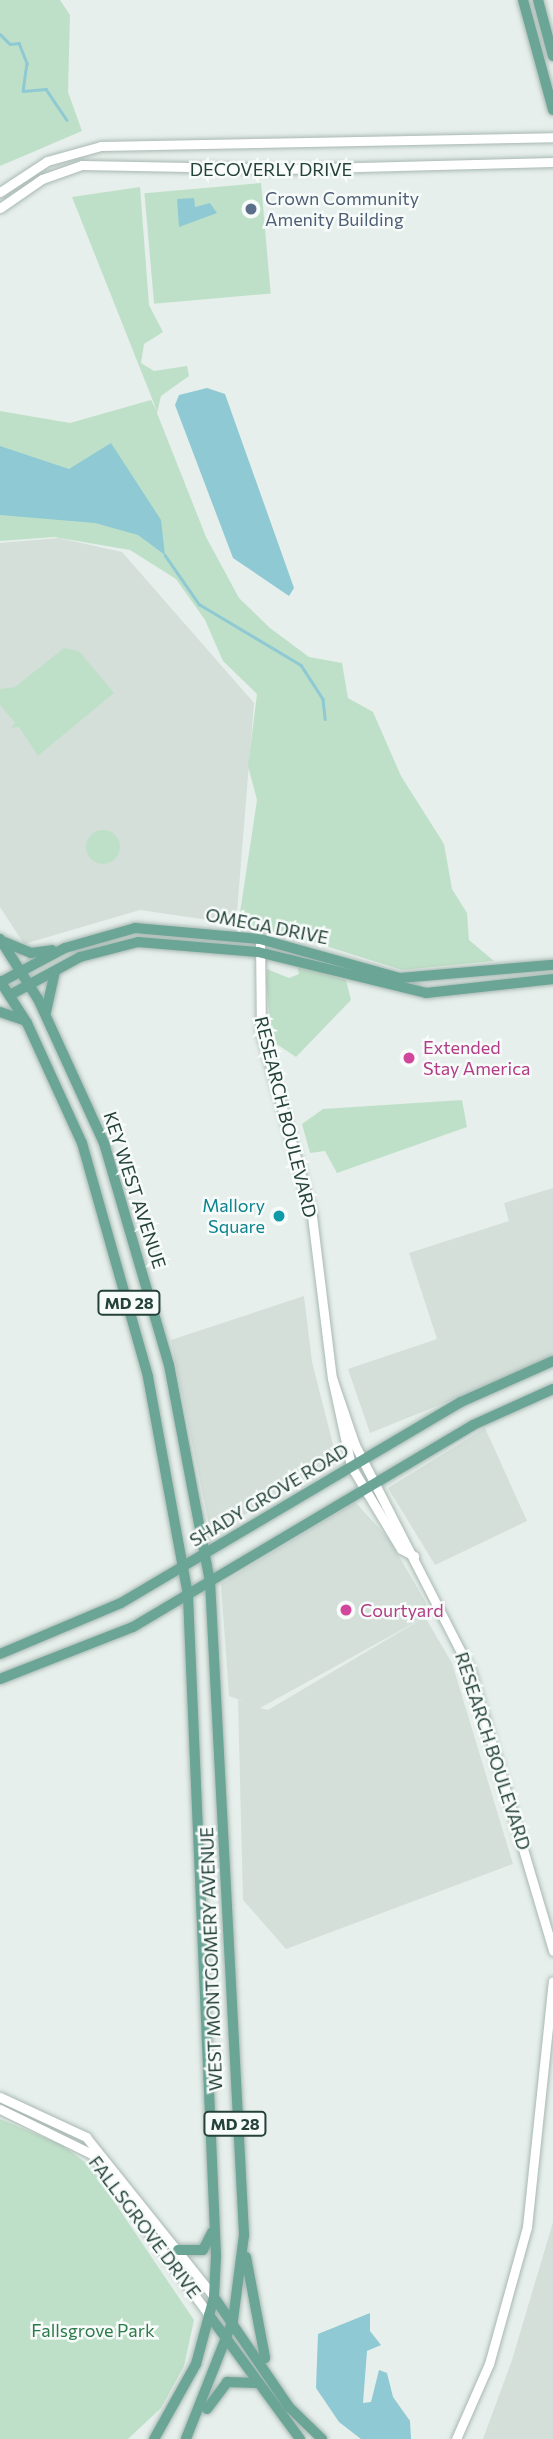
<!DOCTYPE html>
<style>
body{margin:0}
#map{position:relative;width:553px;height:2439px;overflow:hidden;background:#e6efeb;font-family:Commissioner,sans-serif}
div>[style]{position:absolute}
.built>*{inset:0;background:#d4dfda}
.green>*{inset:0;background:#bfe0c8;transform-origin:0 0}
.round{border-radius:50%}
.water>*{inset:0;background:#8ec9d4}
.stream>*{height:2.5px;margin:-1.25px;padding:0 1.25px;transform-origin:1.25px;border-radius:1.25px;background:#8ec9d4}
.roads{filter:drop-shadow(0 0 2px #a8b8b2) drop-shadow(0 0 2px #a8b8b2)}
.minor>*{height:9px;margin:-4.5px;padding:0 4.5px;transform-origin:4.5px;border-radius:4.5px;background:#fff}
.major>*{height:10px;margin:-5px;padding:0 5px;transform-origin:5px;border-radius:5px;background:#6aa596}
.dots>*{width:19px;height:19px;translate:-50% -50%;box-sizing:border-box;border:4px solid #f7fbf9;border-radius:50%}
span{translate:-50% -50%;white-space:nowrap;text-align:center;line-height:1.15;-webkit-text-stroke:5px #f7fbf9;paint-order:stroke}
.shield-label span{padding:2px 5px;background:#f7fbf9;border:2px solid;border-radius:5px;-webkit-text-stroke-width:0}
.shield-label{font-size:16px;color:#24423a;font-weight:700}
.street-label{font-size:18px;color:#24423a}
.service-label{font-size:18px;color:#4e5e75}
.left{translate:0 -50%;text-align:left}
.hotel-label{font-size:18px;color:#b23c85}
.culture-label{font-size:18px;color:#0d838f}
.right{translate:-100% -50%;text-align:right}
.park-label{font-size:18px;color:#2d7a4b}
</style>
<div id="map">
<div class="built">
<i style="clip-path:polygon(59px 538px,122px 552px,254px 703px,236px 924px,140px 910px,24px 944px,0 907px,0 543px)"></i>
<i style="clip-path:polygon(553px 1188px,553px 1359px,370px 1433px,348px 1369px,437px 1339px,409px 1253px,509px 1221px,504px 1203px)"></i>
<i style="clip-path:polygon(304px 1296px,312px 1362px,337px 1460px,219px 1530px,209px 1525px,171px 1340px)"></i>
<i style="clip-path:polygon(485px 1428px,527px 1521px,435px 1565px,388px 1488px)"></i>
<i style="clip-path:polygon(355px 1502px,389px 1539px,432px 1613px,260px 1708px,268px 1710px,425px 1617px,452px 1663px,513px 1864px,286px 1949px,243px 1900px,238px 1700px,245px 1702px,229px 1696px,221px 1584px)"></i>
<i style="clip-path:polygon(553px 2222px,553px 2439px,483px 2439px,512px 2360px)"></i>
</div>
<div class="green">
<i style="clip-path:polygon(0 0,60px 0,70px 15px,68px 92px,82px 131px,0 166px)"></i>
<i style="left:261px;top:183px;width:111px;height:117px;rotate:85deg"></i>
<i style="clip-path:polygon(140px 187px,149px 305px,163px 332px,144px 344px,141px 363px,154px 371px,187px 366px,189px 376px,161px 396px,157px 413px,206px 537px,239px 598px,270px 628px,309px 657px,342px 663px,348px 698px,373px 712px,401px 776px,444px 844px,452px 889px,467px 913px,469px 940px,494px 961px,402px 970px,291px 935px,238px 926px,257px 800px,248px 766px,257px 694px,223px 661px,205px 620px,176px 579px,130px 550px,54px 537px,0 541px,0 411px,70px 423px,151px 400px,157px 411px,72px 197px)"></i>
<i style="clip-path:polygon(64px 648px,79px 651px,114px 693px,38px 756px,19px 727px,11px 728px,15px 723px,0 705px,0 689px,15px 687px)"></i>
<i class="round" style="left:86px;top:830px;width:34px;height:34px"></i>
<i style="clip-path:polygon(297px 965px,346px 980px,351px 1000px,296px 1057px,272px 1041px,266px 981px,267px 969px,289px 978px,299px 974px)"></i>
<i style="clip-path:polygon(462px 1100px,467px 1127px,337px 1173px,325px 1151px,310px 1153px,302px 1124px,323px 1109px)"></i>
<i style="clip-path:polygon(0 2119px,62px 2145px,90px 2166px,194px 2320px,184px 2366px,161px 2408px,128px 2439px,0 2439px)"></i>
</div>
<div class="water">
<i style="clip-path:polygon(194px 198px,195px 207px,210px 203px,217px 213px,179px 227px,177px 199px)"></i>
<i style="clip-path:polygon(207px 388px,225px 394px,294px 588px,289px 596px,233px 558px,175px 405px,179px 395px)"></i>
<i style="clip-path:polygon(111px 443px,161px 520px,165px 555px,138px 535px,95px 523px,0 515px,0 446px,69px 469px)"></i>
<i style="clip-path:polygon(370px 2313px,370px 2331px,381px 2345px,367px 2351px,363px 2403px,371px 2402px,379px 2370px,387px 2373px,393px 2397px,410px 2421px,411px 2439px,361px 2439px,339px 2422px,316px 2388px,318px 2334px)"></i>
</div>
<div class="stream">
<i style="left:0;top:34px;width:14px;rotate:45deg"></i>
<i style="left:10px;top:44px;width:9px;rotate:-6deg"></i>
<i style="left:19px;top:43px;width:22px;rotate:68deg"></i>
<i style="left:27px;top:63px;width:28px;rotate:98deg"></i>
<i style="left:23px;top:91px;width:23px;rotate:-5deg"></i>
<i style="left:46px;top:89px;width:37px;rotate:56deg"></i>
<i style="left:165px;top:555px;width:60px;rotate:55.2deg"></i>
<i style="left:199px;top:604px;width:119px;rotate:30.9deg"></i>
<i style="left:301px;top:665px;width:40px;rotate:57.1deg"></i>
<i style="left:323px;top:699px;width:20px;rotate:84deg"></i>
</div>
<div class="roads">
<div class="minor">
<i style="left:0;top:192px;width:56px;rotate:-33.4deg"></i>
<i style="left:47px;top:161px;width:56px;rotate:-15.5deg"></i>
<i style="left:101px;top:146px;width:452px;rotate:-1.1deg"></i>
<i style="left:0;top:208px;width:51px;rotate:-34.6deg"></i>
<i style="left:42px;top:179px;width:42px;rotate:-19.3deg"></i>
<i style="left:82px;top:165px;width:200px;rotate:1.1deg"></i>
<i style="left:282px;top:169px;width:271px;rotate:-1.5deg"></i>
<i style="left:260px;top:939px;width:93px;rotate:89.4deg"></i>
<i style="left:261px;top:1032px;width:191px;rotate:74.5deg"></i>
<i style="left:312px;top:1216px;width:163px;rotate:83deg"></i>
<i style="left:332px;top:1378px;width:71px;rotate:71.1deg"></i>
<i style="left:355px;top:1445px;width:253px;rotate:62.9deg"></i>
<i style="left:470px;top:1670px;width:293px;rotate:73.5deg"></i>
<i style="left:332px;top:1378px;width:90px;rotate:77.8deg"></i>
<i style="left:351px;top:1466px;width:97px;rotate:58.9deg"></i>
<i style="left:401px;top:1549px;width:15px;rotate:28deg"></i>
<i style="left:0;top:2097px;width:95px;rotate:24.9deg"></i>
<i style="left:86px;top:2137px;width:205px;rotate:51.3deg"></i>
<i style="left:0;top:2109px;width:102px;rotate:26.1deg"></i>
<i style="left:92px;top:2154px;width:199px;rotate:54deg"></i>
<i style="left:456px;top:2439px;width:82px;rotate:-66.3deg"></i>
<i style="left:489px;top:2364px;width:142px;rotate:-74.5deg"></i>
<i style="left:527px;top:2227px;width:247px;rotate:-84deg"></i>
</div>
<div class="major">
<i style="left:523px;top:0;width:114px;rotate:74.7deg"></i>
<i style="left:538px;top:0;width:58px;rotate:75deg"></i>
<i style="left:0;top:939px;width:71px;rotate:57.7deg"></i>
<i style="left:38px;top:999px;width:158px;rotate:65.4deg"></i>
<i style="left:104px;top:1143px;width:231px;rotate:73.7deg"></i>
<i style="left:169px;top:1365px;width:220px;rotate:79.3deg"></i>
<i style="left:210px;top:1581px;width:655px;rotate:87.02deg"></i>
<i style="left:244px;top:2235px;width:86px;rotate:97.4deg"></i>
<i style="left:233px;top:2320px;width:128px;rotate:111.6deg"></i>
<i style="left:4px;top:942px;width:29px;rotate:22deg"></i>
<i style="left:31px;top:953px;width:21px;rotate:-8deg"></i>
<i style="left:0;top:981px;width:50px;rotate:57.3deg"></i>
<i style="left:27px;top:1023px;width:132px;rotate:65.4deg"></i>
<i style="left:82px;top:1143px;width:243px;rotate:74.2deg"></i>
<i style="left:148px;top:1377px;width:223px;rotate:79.6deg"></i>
<i style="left:188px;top:1596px;width:661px;rotate:87.57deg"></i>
<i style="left:216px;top:2256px;width:41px;rotate:92.8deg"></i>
<i style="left:214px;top:2297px;width:69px;rotate:105deg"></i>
<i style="left:196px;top:2364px;width:86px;rotate:119.2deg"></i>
<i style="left:1px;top:982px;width:72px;rotate:-28deg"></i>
<i style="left:65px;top:948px;width:73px;rotate:-15.9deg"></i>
<i style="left:135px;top:928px;width:125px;rotate:5deg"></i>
<i style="left:260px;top:939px;width:145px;rotate:15.6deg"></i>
<i style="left:400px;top:978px;width:154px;rotate:-4.9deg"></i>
<i style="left:10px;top:995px;width:80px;rotate:-28.5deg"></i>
<i style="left:80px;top:957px;width:60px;rotate:-14.5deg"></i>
<i style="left:138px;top:942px;width:120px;rotate:4.8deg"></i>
<i style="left:258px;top:952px;width:173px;rotate:13.7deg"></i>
<i style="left:426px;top:993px;width:128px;rotate:-6.3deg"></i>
<i style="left:0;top:1012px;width:24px;rotate:19deg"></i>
<i style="left:46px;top:1012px;width:42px;rotate:-77.6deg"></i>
<i style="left:0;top:1654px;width:131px;rotate:-22.9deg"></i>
<i style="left:121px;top:1603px;width:395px;rotate:-30.6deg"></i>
<i style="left:461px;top:1402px;width:101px;rotate:-24deg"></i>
<i style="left:0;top:1679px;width:143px;rotate:-21.4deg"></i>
<i style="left:133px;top:1627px;width:395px;rotate:-30.7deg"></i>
<i style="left:473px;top:1425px;width:88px;rotate:-24.2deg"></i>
<i style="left:178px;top:2250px;width:25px"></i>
<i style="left:203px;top:2250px;width:20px;rotate:-63deg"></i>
<i style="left:246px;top:2257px;width:103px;rotate:79.3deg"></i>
<i style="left:214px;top:2297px;width:133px;rotate:55.7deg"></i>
<i style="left:289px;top:2407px;width:46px;rotate:44.1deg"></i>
<i style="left:209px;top:2315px;width:154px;rotate:53.7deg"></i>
<i style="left:207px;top:2409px;width:34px;rotate:-53deg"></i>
<i style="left:227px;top:2382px;width:29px;rotate:2deg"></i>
</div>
</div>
<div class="dots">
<i style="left:251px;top:209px;background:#5c6f8a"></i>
<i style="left:409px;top:1058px;background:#d1479c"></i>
<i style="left:279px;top:1216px;background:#0f9aa8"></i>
<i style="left:346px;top:1610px;background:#d1479c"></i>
</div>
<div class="shield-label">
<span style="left:129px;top:1303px">MD 28</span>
<span style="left:235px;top:2124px">MD 28</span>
</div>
<div class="street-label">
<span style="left:271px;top:169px">DECOVERLY DRIVE</span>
<span style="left:267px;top:926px;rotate:11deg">OMEGA DRIVE</span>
<span style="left:286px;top:1117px;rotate:76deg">RESEARCH BOULEVARD</span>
<span style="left:135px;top:1190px;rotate:72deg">KEY WEST AVENUE</span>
<span style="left:269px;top:1495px;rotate:-31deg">SHADY GROVE ROAD</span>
<span style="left:493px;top:1751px;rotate:72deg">RESEARCH BOULEVARD</span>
<span style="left:211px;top:1959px;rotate:-92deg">WEST MONTGOMERY AVENUE</span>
<span style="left:145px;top:2227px;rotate:53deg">FALLSGROVE DRIVE</span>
</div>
<div class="service-label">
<span class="left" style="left:265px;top:209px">Crown Community<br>Amenity Building</span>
</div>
<div class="hotel-label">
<span class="left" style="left:423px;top:1058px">Extended<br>Stay America</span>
<span class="left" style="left:360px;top:1610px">Courtyard</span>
</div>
<div class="culture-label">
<span class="right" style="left:265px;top:1216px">Mallory<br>Square</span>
</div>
<div class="park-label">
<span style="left:93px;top:2330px">Fallsgrove Park</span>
</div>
</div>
